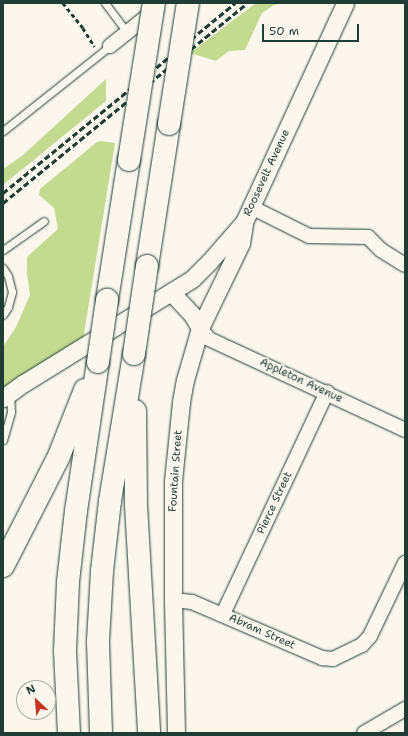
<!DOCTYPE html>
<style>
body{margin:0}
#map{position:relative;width:408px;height:736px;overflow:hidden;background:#fbf7ec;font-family:"Shantell Sans",sans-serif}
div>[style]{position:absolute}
.green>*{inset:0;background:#c4da90}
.path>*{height:2.5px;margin-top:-1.25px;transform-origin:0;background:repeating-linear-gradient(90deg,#1f3d34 0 4px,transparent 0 7px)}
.roads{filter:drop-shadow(0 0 1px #1f3d34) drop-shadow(0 0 1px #1f3d34)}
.service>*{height:7px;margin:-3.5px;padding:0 3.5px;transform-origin:3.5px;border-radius:3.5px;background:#fbf7ec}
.minor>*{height:14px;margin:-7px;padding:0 7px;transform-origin:7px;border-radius:7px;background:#fbf7ec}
.tertiary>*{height:17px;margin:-8.5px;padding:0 8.5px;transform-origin:8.5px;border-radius:8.5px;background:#fbf7ec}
.motorway>*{height:22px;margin:-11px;padding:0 11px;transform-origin:11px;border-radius:11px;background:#fbf7ec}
.rail>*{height:3px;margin-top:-1.5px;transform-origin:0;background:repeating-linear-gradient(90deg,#1f3d34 0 6px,transparent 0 9px)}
.bridges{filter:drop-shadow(0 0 1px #1f3d34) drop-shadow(0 0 1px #1f3d34)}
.motorway-bridge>*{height:22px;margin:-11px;padding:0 11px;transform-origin:11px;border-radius:11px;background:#fbf7ec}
span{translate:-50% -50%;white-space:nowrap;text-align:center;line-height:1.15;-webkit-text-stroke:3.5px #fbf7ec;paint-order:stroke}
.street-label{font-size:11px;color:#1f3d34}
.frame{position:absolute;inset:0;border:4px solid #1f3d34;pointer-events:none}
.north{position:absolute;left:16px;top:680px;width:40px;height:40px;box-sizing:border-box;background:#fbf7ec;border:1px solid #a3ada2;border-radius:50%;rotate:334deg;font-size:11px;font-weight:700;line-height:16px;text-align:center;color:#1f3d34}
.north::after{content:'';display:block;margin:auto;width:14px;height:18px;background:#c8321e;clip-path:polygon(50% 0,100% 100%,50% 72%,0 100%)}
.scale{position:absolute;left:262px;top:24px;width:97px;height:18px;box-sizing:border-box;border:2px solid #1f3d34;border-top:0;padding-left:5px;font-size:12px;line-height:14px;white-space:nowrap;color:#1f3d34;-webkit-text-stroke:3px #fbf7ec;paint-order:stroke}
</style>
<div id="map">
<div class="green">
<i style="clip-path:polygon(256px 3px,283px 3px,274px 5px,262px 13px,245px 50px,229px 51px,216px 61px,190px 53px)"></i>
<i style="clip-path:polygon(106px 79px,106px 101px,3px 185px,3px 169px,23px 155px)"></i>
<i style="clip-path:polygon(101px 141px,115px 143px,83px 340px,3px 405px,3px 347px,16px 327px,30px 295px,27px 274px,27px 257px,58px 229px,54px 208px,39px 195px,40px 189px,97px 142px)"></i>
</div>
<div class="path">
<i style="left:63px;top:3px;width:32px;rotate:51deg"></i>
<i style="left:83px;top:28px;width:22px;rotate:58deg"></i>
</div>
<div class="roads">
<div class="service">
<i style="left:105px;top:3px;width:36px;rotate:53deg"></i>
<i style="left:3px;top:131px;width:137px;rotate:-38.5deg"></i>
<i style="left:3px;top:250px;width:50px;rotate:-35.3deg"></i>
<i style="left:3px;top:268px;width:9px;rotate:58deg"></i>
<i style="left:8px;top:276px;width:16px;rotate:76deg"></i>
<i style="left:12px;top:292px;width:16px;rotate:105deg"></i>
<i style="left:8px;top:307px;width:9px;rotate:122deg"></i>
<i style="left:3px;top:440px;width:29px;rotate:-74deg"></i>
<i style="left:11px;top:412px;width:18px;rotate:-93deg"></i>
</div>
<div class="minor">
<i style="left:110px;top:46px;width:58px;rotate:-38.7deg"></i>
<i style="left:251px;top:207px;width:65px;rotate:26.6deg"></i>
<i style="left:309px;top:236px;width:59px;rotate:1deg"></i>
<i style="left:368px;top:237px;width:18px;rotate:45deg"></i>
<i style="left:381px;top:250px;width:28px;rotate:32deg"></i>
<i style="left:200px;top:328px;width:14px;rotate:51deg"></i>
<i style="left:209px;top:339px;width:216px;rotate:24.9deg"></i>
<i style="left:173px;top:600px;width:19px;rotate:6deg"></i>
<i style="left:192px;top:602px;width:142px;rotate:23.3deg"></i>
<i style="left:322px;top:658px;width:11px;rotate:5deg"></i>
<i style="left:333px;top:659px;width:32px;rotate:-26deg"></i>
<i style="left:362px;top:645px;width:12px;rotate:-48deg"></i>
<i style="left:370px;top:636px;width:81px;rotate:-64.4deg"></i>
<i style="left:223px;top:614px;width:245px;rotate:-64.9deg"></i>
<i style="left:364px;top:733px;width:48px;rotate:-30.3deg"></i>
</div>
<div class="tertiary">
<i style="left:171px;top:292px;width:33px;rotate:47deg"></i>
<i style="left:193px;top:316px;width:14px;rotate:60deg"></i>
<i style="left:3px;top:398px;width:26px;rotate:-36deg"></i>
<i style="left:24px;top:383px;width:198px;rotate:-31.8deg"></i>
<i style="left:192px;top:279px;width:24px;rotate:-45deg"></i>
<i style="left:209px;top:262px;width:53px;rotate:-48.8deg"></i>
<i style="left:244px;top:222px;width:241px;rotate:-65.2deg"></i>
<i style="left:176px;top:733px;width:133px;rotate:-91.3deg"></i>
<i style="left:173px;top:600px;width:119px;rotate:-90deg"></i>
<i style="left:173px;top:481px;width:79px;rotate:-84.2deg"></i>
<i style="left:181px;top:402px;width:22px;rotate:-80deg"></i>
<i style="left:185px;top:380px;width:54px;rotate:-73.9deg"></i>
<i style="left:200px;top:328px;width:94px;rotate:-64.2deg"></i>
<i style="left:241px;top:243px;width:19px;rotate:-81deg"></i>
</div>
<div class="motorway">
<i style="left:147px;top:266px;width:144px;rotate:-81.2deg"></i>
<i style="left:107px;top:300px;width:142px;rotate:-81.1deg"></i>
<i style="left:135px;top:411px;width:94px;rotate:89.4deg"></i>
<i style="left:136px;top:505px;width:228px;rotate:86.7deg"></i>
<i style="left:3px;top:566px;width:123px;rotate:-63deg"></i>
<i style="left:59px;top:456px;width:71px;rotate:-68.5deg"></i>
<i style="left:69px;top:733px;width:82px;rotate:-92.8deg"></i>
<i style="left:65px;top:651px;width:69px;rotate:-87.5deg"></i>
<i style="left:68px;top:582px;width:71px;rotate:-83.6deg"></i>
<i style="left:76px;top:511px;width:151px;rotate:-81.6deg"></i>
<i style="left:101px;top:733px;width:92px;rotate:-91.9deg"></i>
<i style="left:98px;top:641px;width:70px;rotate:-86.7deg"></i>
<i style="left:102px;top:571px;width:70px;rotate:-83.5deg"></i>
<i style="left:110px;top:501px;width:149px;rotate:-80.7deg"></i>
</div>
</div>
<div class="rail">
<i style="left:3px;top:193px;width:300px;rotate:-39.3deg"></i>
<i style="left:3px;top:203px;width:315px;rotate:-39.3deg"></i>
</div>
<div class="bridges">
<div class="motorway-bridge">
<i style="left:169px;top:124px;width:122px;rotate:-81.1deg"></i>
<i style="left:129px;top:160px;width:159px;rotate:-81deg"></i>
<i style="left:134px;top:354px;width:89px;rotate:-81.6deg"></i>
<i style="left:98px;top:362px;width:63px;rotate:-81.7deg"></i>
</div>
</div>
<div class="street-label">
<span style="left:267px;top:173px;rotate:-65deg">Roosevelt Avenue</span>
<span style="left:301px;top:381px;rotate:25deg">Appleton Avenue</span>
<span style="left:176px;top:471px;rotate:-86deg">Fountain Street</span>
<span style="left:275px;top:503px;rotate:-65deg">Pierce Street</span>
<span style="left:262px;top:632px;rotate:24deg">Abram Street</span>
</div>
<div class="frame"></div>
<div class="north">N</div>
<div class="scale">50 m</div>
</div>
